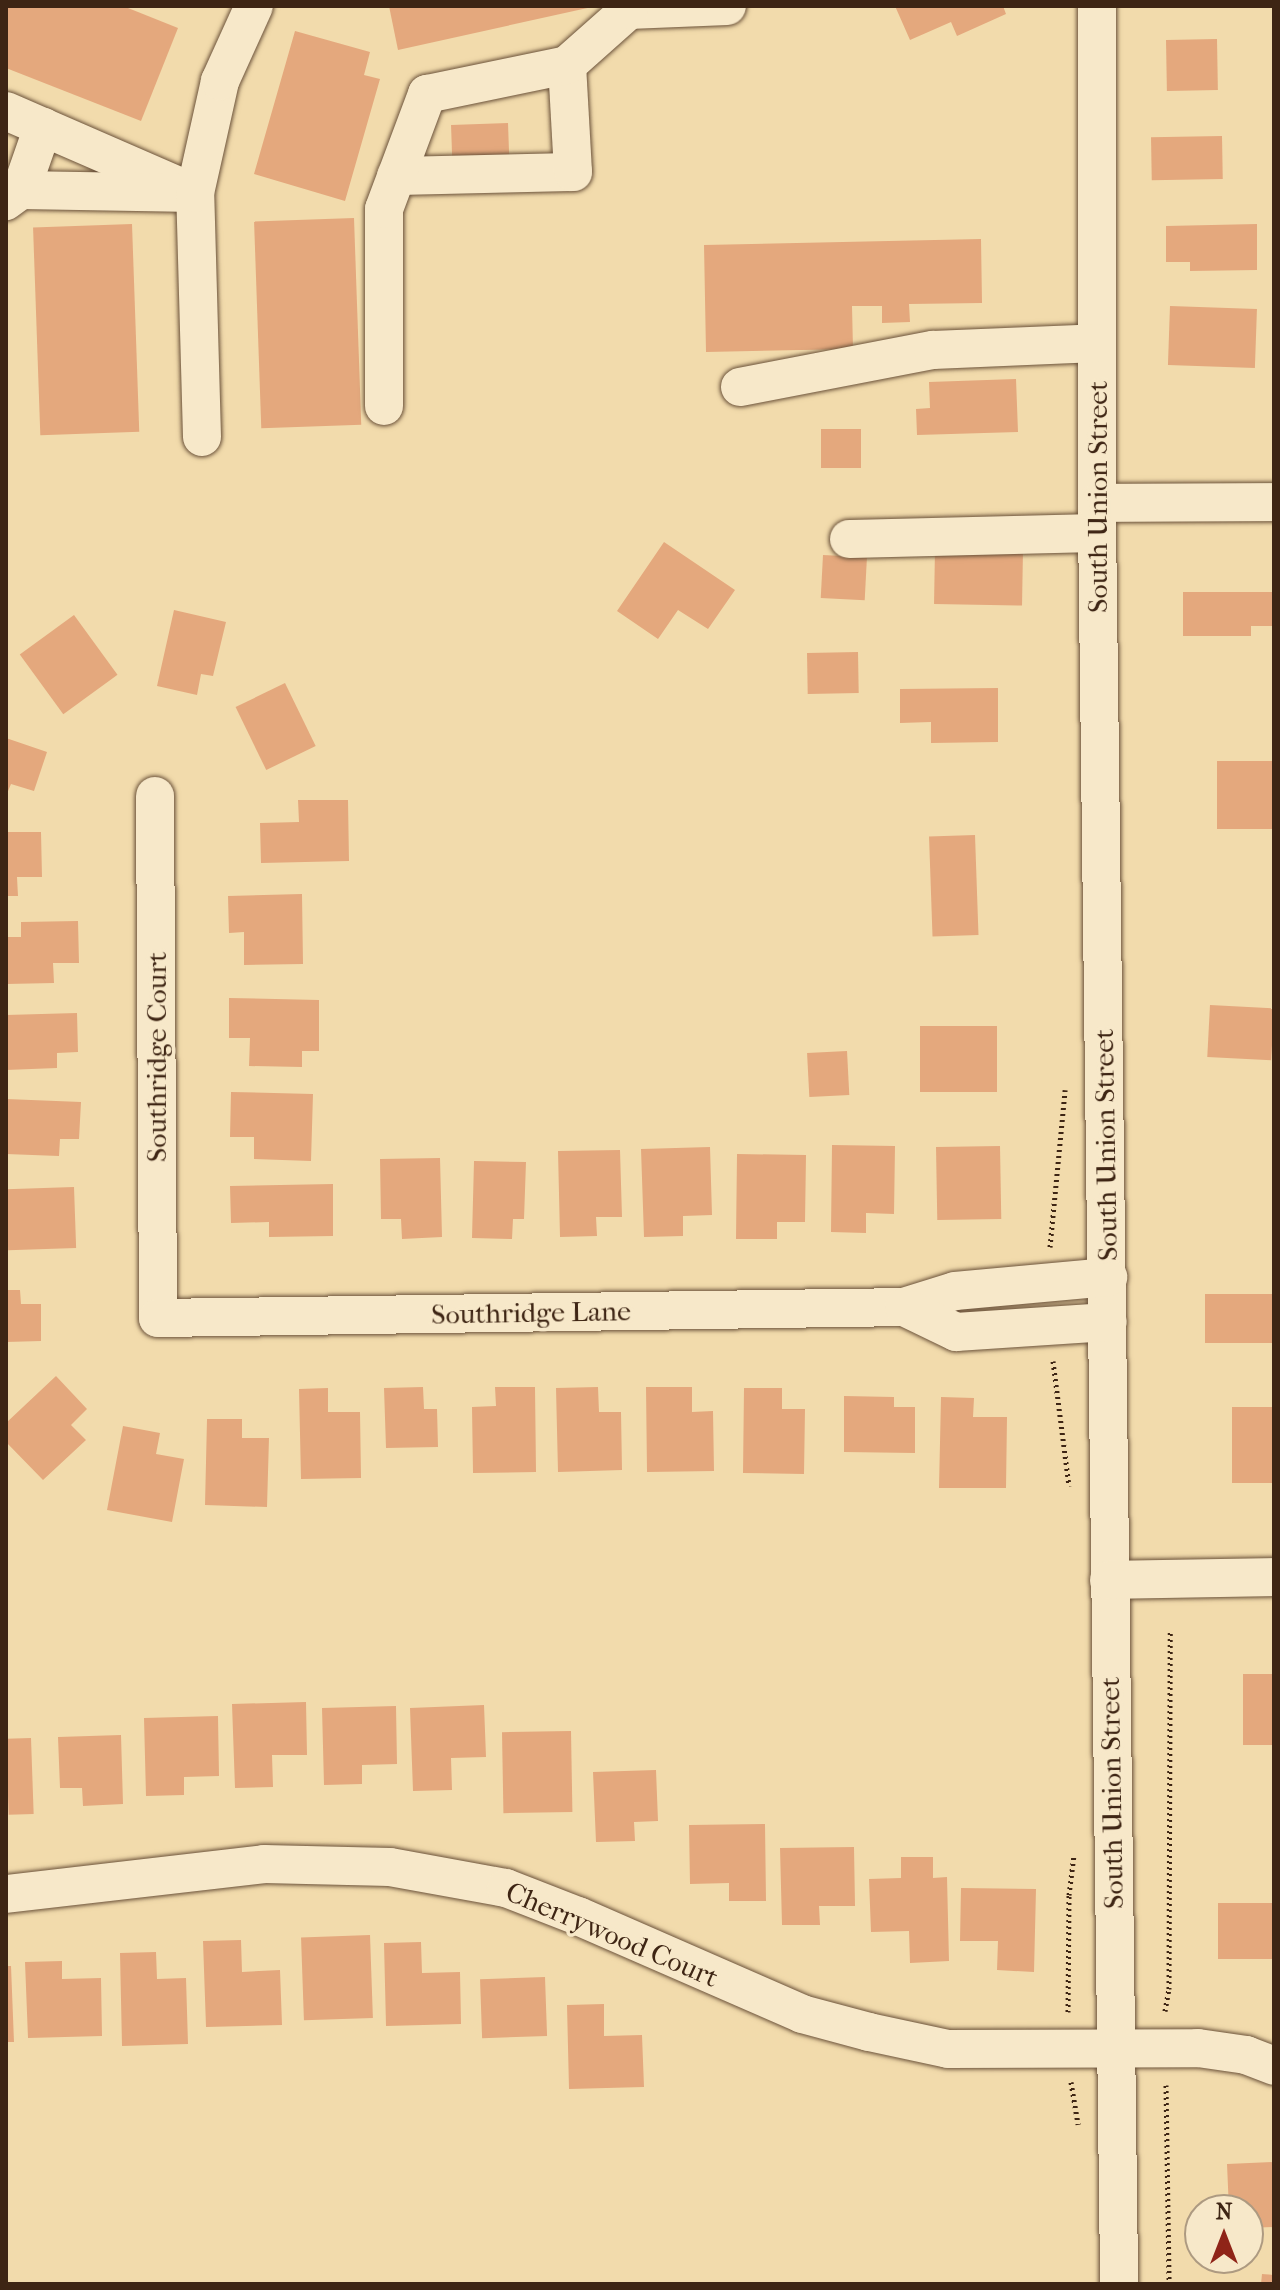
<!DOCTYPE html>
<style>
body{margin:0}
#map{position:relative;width:1280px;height:2290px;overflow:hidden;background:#f2dbac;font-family:"IM FELL French Canon",serif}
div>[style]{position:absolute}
.building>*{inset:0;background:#e4a87d;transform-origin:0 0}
.path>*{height:5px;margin-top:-2.5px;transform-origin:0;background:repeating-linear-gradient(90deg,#3e2514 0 2px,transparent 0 6px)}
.roads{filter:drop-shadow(0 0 2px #6b523a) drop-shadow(0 0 2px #6b523a)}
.minor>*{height:38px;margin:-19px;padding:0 19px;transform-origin:19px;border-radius:19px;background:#f7e8c9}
span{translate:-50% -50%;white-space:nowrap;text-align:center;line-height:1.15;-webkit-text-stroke:7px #f7e8c9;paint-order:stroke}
.street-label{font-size:28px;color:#3e2514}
.frame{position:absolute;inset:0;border:8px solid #3e2514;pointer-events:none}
.north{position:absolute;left:1184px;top:2194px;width:80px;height:80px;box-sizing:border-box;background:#f7e8c9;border:2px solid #ad9a81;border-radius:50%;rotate:0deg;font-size:22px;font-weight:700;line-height:32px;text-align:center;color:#3e2514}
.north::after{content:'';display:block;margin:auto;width:28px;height:36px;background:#8f2418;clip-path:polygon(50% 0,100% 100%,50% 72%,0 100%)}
</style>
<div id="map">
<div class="building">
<i style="clip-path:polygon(6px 6px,123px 6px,178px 28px,141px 121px,6px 68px)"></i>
<i style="clip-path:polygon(389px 6px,592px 6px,592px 7px,398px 50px)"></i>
<i style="clip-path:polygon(895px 6px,1003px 6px,1006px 14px,957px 36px,951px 22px,910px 40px)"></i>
<i style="clip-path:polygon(295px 31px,370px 52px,364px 75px,380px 79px,345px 201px,254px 174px)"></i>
<i style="left:1217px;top:39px;width:51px;height:51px;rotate:89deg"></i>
<i style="left:508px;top:123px;width:35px;height:57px;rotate:88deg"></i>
<i style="left:1222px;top:136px;width:43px;height:71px;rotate:89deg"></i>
<i style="left:354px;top:218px;width:207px;height:100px;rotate:88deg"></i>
<i style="left:132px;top:224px;width:208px;height:99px;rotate:88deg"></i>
<i style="clip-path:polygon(1257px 224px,1257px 270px,1190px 271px,1190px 262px,1166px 262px,1166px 226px)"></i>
<i style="clip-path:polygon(981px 239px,982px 303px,909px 304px,910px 322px,882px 323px,882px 306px,852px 306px,853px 349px,706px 352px,704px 245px)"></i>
<i style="left:1170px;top:306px;width:87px;height:59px;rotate:2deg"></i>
<i style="clip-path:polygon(1016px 379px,1018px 432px,917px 435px,916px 409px,930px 408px,929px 382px)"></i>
<i style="left:821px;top:429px;width:40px;height:39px"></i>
<i style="clip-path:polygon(664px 542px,735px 590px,708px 629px,678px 610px,658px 639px,617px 611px)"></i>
<i style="left:935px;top:549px;width:88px;height:55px;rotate:1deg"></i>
<i style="left:823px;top:555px;width:44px;height:43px;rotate:3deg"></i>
<i style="clip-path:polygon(1183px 592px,1274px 592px,1274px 626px,1251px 626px,1251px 636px,1183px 636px)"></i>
<i style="clip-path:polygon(174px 610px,226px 622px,213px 676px,201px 674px,197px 695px,157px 686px)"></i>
<i style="left:74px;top:615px;width:74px;height:67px;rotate:54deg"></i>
<i style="left:858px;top:652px;width:41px;height:51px;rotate:89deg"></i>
<i style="left:285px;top:683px;width:70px;height:55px;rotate:64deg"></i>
<i style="clip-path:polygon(998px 688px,998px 742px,931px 743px,931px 722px,900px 723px,900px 689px)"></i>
<i style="clip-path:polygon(6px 738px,47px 752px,34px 791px,11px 784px,6px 796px)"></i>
<i style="left:1217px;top:761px;width:57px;height:68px"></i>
<i style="clip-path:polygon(298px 800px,348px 800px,349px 861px,261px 863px,260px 823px,299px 822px)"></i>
<i style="clip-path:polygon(6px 832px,41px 832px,42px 877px,17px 877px,18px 896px,6px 896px)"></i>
<i style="left:975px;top:835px;width:100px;height:46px;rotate:88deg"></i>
<i style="clip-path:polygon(302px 894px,303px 964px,244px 965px,244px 932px,229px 933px,228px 896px)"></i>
<i style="clip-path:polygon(78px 921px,79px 963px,53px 963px,54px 983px,6px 984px,6px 937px,21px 937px,21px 922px)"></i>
<i style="clip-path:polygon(229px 998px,319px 1000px,319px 1051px,302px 1051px,302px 1067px,249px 1066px,250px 1038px,229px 1038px)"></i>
<i style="left:1210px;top:1005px;width:64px;height:52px;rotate:3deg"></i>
<i style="clip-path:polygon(77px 1013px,78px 1052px,57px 1053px,57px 1068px,6px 1070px,6px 1015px)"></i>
<i style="left:920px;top:1026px;width:77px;height:66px"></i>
<i style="left:847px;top:1051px;width:44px;height:40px;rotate:87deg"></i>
<i style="clip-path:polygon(231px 1092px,313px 1094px,311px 1161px,254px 1159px,254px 1137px,230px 1137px)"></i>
<i style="clip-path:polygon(6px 1099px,81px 1102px,79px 1139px,60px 1139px,59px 1156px,6px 1154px)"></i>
<i style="clip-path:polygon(832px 1145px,895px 1146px,894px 1214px,866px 1213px,866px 1233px,831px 1232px)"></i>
<i style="left:1000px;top:1146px;width:73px;height:64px;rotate:89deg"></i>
<i style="clip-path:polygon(710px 1147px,712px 1215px,683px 1216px,683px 1236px,644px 1237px,641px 1149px)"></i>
<i style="clip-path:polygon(620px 1150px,622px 1217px,596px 1217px,597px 1236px,560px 1237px,558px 1151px)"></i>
<i style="clip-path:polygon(737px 1154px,806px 1155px,805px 1222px,777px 1222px,777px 1239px,736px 1239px)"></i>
<i style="clip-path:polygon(440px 1158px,442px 1237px,402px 1239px,401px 1219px,381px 1219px,380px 1159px)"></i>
<i style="clip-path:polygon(474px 1161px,526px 1162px,524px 1219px,513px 1219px,512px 1239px,472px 1238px)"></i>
<i style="clip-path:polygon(333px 1184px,333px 1236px,269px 1237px,269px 1222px,231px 1223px,230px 1186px)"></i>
<i style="left:74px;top:1187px;width:61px;height:68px;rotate:88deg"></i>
<i style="clip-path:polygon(6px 1290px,20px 1290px,21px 1304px,41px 1304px,41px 1341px,6px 1342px)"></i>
<i style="left:1205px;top:1294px;width:69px;height:49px"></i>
<i style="clip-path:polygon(56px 1376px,87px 1409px,71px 1425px,86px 1440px,43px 1480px,6px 1442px,6px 1423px)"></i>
<i style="clip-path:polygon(423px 1387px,424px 1409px,437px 1409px,438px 1447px,386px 1448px,384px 1388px)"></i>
<i style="clip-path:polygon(495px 1387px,535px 1387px,536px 1472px,473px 1473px,472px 1407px,496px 1406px)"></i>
<i style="clip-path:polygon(598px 1387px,599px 1412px,621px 1412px,622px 1470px,558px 1472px,556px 1388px)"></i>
<i style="clip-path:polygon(646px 1387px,692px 1387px,692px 1412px,713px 1411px,714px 1471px,647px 1472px)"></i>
<i style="clip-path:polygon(328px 1388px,328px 1412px,360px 1412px,361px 1478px,301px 1479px,299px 1389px)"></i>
<i style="clip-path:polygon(744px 1388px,782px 1388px,782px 1409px,805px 1409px,804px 1474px,743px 1473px)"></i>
<i style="clip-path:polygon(844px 1396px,894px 1397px,894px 1407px,915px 1407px,915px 1453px,844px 1452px)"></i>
<i style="clip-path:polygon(941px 1397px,974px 1398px,973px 1417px,1007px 1417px,1006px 1488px,939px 1488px)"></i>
<i style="left:1232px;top:1407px;width:42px;height:76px"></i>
<i style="clip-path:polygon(207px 1419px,242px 1419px,242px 1438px,269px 1438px,267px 1507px,205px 1505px)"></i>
<i style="clip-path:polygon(123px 1426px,160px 1433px,156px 1454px,184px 1459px,172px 1522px,107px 1510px)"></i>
<i style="left:1274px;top:1674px;width:71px;height:31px;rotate:90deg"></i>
<i style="clip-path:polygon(306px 1702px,307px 1755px,272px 1755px,273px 1787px,235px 1788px,232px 1704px)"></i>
<i style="clip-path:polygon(484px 1705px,486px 1757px,451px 1758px,452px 1790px,413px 1791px,410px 1708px)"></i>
<i style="clip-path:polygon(396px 1706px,397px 1764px,362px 1765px,362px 1784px,324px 1785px,322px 1708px)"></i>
<i style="clip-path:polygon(218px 1716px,219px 1776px,184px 1777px,184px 1795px,146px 1796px,144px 1718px)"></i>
<i style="left:571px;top:1731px;width:81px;height:69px;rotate:89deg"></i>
<i style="clip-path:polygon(121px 1735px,123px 1804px,83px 1806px,82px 1788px,60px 1788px,58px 1737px)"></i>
<i style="left:31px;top:1738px;width:76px;height:25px;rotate:88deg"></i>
<i style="clip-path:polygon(656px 1770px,658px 1821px,634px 1822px,635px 1841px,596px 1842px,593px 1772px)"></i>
<i style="clip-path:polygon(765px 1824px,766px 1901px,729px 1901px,729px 1883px,690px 1884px,689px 1825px)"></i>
<i style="clip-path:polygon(854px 1847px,855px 1906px,819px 1906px,820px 1925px,782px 1925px,780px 1848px)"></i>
<i style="clip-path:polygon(901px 1857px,933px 1857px,933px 1878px,947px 1877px,949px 1961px,910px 1963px,909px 1931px,871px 1932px,869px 1879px,901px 1878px)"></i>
<i style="clip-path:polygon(961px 1888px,1036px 1889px,1034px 1972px,997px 1970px,998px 1941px,960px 1941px)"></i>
<i style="left:1218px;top:1903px;width:56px;height:56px"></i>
<i style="left:370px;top:1935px;width:83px;height:69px;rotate:88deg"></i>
<i style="clip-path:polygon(241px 1940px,242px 1972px,280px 1970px,282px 2025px,206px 2027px,203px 1941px)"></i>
<i style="clip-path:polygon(421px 1942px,422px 1973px,460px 1972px,461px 2024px,386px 2026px,384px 1943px)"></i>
<i style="clip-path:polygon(156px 1952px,157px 1979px,186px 1978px,188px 2044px,122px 2046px,120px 1953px)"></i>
<i style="clip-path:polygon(62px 1961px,62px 1979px,101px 1978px,102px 2036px,28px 2038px,25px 1962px)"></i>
<i style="clip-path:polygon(6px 1966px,11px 1966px,14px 2042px,6px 2042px)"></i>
<i style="left:545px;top:1977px;width:59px;height:65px;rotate:88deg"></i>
<i style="clip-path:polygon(604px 2004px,604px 2036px,642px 2035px,644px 2087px,569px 2089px,567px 2005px)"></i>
<i style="clip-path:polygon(1274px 2162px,1274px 2227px,1248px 2228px,1248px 2210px,1229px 2210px,1227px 2164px)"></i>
<i style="clip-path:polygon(1262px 2274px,1274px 2275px,1274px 2284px,1261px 2284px)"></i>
</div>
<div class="path">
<i style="left:1050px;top:1247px;width:158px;rotate:-84.5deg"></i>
<i style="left:1053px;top:1361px;width:126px;rotate:82.7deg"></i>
<i style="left:1165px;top:2011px;width:22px;rotate:-80deg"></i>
<i style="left:1169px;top:1989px;width:359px;rotate:-89.8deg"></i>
<i style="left:1068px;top:2012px;width:117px;rotate:-89.5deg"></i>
<i style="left:1069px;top:1895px;width:40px;rotate:-82.9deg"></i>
<i style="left:1071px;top:2082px;width:43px;rotate:80.5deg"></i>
<i style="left:1166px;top:2085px;width:199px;rotate:89.1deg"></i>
</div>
<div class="roads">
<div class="minor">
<i style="left:1097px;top:6px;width:516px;rotate:90deg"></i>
<i style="left:1097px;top:522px;width:1762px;rotate:89.28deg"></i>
<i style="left:629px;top:10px;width:98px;rotate:-2.3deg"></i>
<i style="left:6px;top:111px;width:206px;rotate:23.5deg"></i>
<i style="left:195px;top:193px;width:174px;rotate:-179deg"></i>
<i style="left:21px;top:190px;width:19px;rotate:144deg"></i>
<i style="left:396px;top:176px;width:177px;rotate:-1.3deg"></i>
<i style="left:573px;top:172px;width:107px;rotate:-93.2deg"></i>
<i style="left:21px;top:190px;width:67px;rotate:-70.8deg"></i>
<i style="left:740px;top:387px;width:197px;rotate:-10.9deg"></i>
<i style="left:933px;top:350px;width:164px;rotate:-2.4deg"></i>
<i style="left:384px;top:406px;width:197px;rotate:-90deg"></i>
<i style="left:384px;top:209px;width:123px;rotate:-69.5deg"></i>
<i style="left:427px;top:94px;width:143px;rotate:-11.7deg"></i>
<i style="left:567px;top:65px;width:83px;rotate:-41.6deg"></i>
<i style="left:629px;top:10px;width:4px;rotate:-90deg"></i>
<i style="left:202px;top:437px;width:244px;rotate:-91.6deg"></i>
<i style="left:195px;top:193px;width:115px;rotate:-77.4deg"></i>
<i style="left:220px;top:81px;width:82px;rotate:-65.6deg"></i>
<i style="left:1097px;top:503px;width:177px;rotate:-0.3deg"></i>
<i style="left:849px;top:539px;width:248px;rotate:-1.4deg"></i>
<i style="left:155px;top:796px;width:522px;rotate:89.67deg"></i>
<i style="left:158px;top:1318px;width:746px;rotate:-0.84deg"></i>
<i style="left:904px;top:1307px;width:53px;rotate:-17.4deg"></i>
<i style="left:955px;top:1291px;width:154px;rotate:-5.2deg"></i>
<i style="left:904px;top:1307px;width:58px;rotate:25.7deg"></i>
<i style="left:956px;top:1332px;width:152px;rotate:-3.8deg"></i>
<i style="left:1109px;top:1580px;width:165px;rotate:-1deg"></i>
<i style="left:6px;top:1894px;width:260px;rotate:-6.6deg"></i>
<i style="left:264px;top:1864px;width:126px;rotate:1.4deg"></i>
<i style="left:390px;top:1867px;width:118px;rotate:10.3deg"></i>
<i style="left:506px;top:1888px;width:77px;rotate:21.3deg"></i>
<i style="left:578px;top:1916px;width:244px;rotate:23.6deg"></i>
<i style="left:802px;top:2014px;width:69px;rotate:15deg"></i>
<i style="left:869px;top:2032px;width:81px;rotate:12.1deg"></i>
<i style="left:948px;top:2049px;width:250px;rotate:-0.2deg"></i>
<i style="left:1198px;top:2048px;width:49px;rotate:8.3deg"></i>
<i style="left:1246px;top:2055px;width:30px;rotate:21deg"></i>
</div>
</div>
<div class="street-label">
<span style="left:1098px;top:497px;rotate:-90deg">South Union Street</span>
<span style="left:157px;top:1057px;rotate:-90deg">Southridge Court</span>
<span style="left:1106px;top:1145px;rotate:-91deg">South Union Street</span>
<span style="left:531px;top:1313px;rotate:-1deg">Southridge Lane</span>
<span style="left:1112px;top:1793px;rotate:-91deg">South Union Street</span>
<span style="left:612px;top:1935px;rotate:23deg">Cherrywood Court</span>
</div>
<div class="frame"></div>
<div class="north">N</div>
</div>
